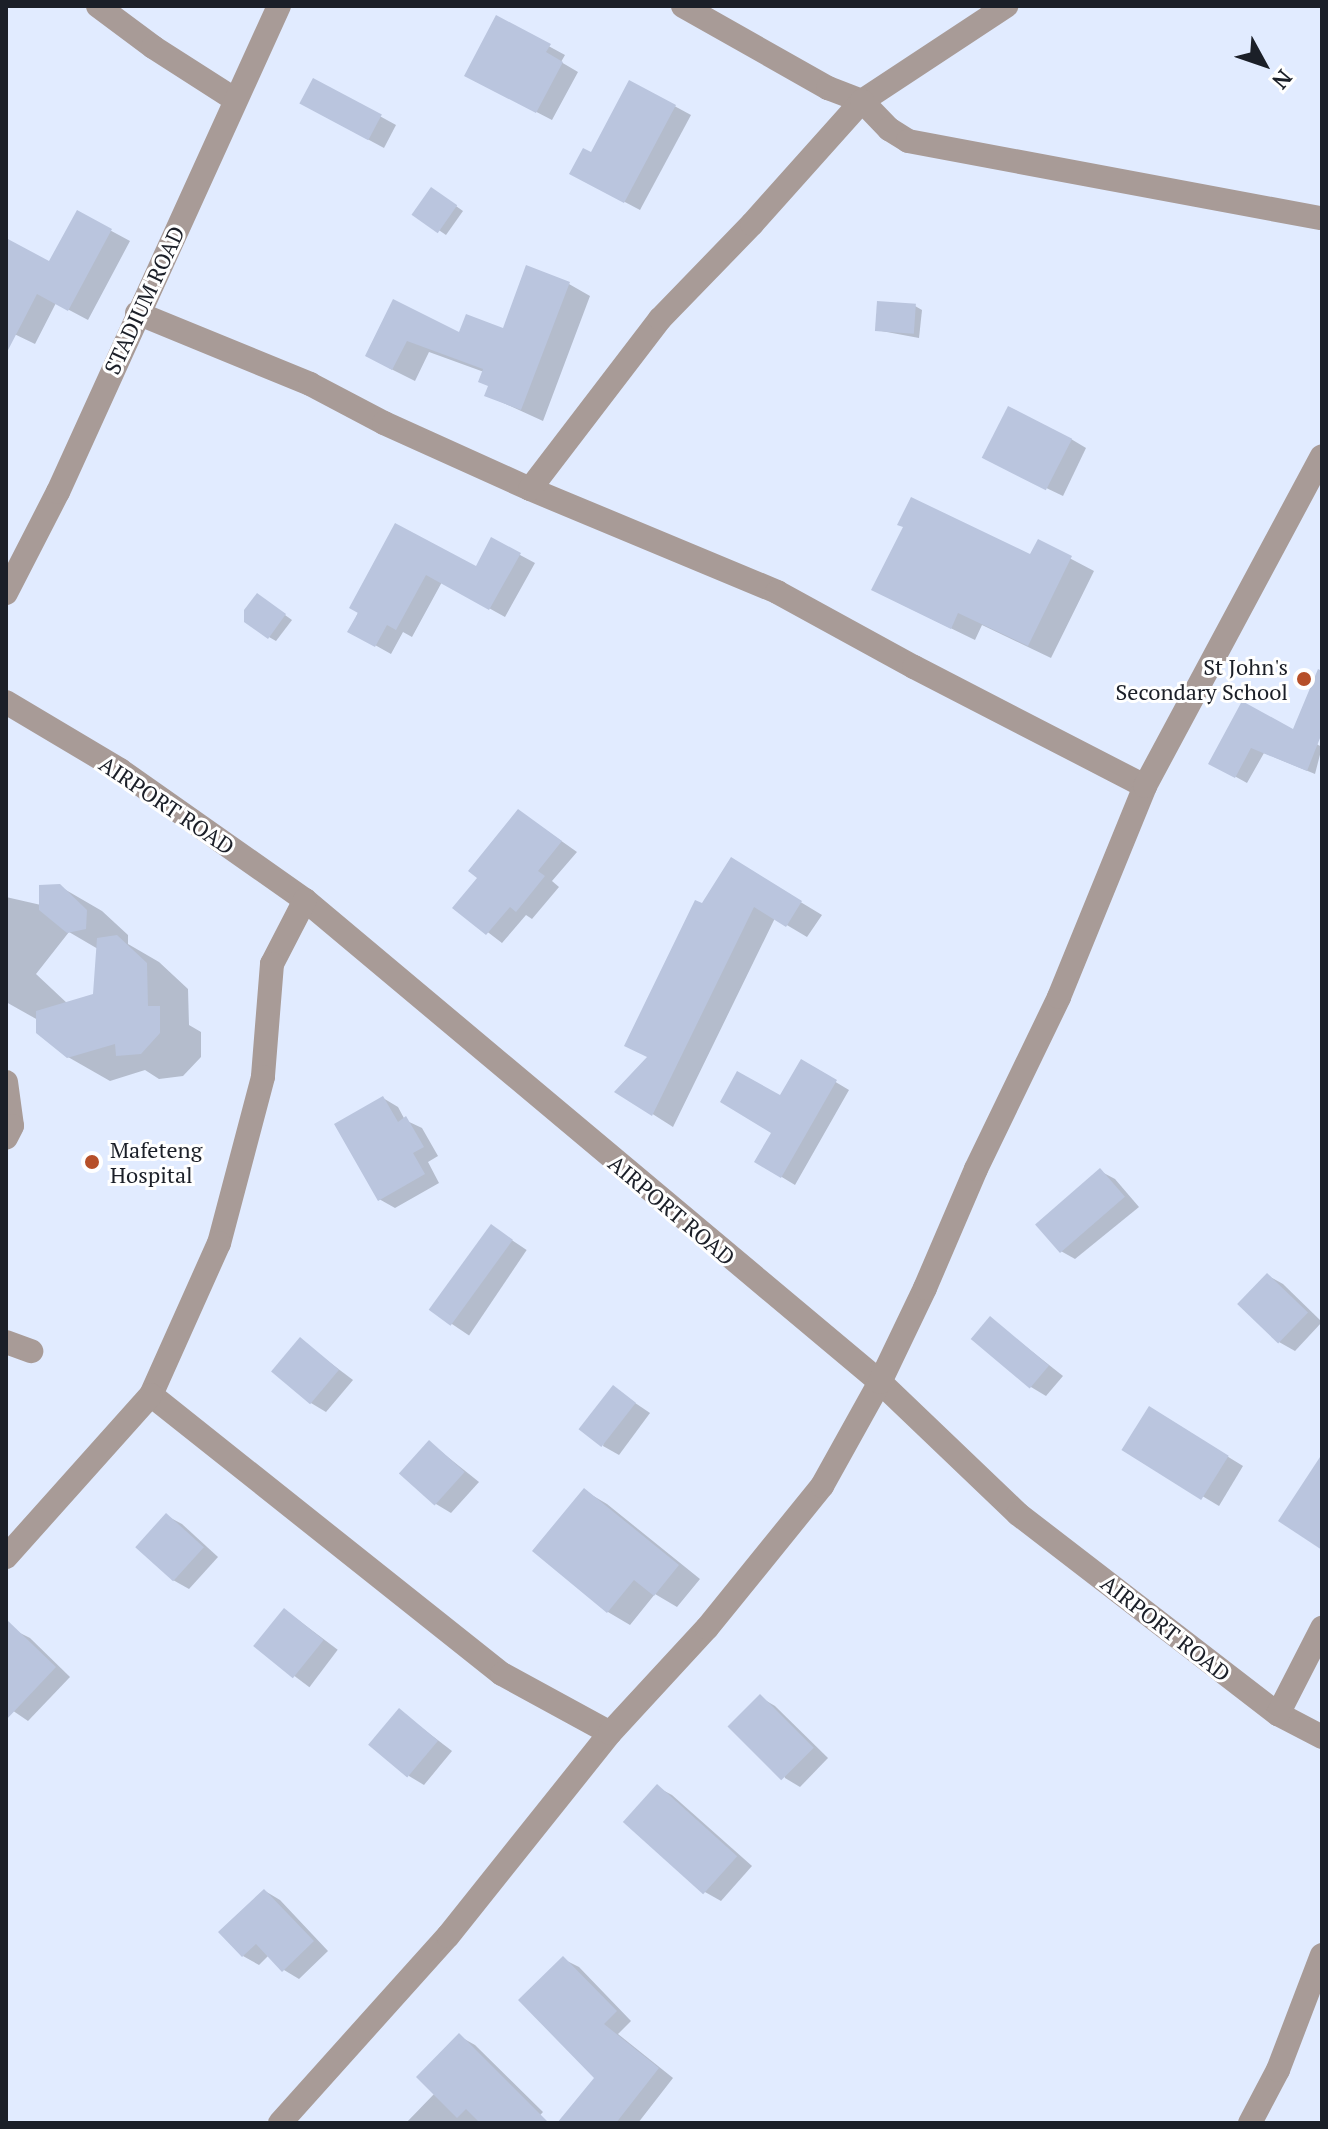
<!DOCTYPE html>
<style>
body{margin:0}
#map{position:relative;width:1328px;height:2129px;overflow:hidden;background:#e1ebff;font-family:"PT Serif",serif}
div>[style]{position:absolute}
.shadow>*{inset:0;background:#0003;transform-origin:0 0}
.building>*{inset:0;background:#bac5de;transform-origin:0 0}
.minor>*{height:24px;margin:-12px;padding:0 12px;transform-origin:12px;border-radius:12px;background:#a89b97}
.dots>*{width:22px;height:22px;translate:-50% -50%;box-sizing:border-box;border:4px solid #fff;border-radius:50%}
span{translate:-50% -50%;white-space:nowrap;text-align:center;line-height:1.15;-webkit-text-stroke:6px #fff;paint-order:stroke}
.street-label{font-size:22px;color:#1b1f28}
.poi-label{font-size:22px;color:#1b1f28}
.right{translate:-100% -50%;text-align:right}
.left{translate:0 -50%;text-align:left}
.frame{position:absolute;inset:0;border:8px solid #1b1f28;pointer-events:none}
.north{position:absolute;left:1224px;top:24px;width:80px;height:80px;-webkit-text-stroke:6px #fff;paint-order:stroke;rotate:130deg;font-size:22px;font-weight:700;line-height:32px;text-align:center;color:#1b1f28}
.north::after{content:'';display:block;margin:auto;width:28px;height:36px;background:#1b1f28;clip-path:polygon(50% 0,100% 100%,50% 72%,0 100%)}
</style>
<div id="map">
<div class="shadow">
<i style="clip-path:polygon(497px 18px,565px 55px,561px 62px,578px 72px,552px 120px,482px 84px)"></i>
<i style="clip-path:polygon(314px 80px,396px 125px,384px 148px,317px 112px)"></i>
<i style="clip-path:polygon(630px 82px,691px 115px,640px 210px,587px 182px,592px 155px)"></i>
<i style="clip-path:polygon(439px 194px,463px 211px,446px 235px,415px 214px)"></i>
<i style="clip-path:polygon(78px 213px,130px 241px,88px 320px,56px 303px,35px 344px,6px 330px,6px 240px,50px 264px)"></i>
<i style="clip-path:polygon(569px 284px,590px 296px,543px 421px,486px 395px,490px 386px,484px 372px,429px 352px,415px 381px,389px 368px,394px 302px,460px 334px,504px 330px)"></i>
<i style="clip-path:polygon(915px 306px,922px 310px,919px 338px,876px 330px)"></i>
<i style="clip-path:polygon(1071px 439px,1086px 448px,1063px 496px,1000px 466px)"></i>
<i style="clip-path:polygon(396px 525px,476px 569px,492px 540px,535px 563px,505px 617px,442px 582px,412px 637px,403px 632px,391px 654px,350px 631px)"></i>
<i style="clip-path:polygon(905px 527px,1031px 557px,1039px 542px,1094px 571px,1051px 658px,982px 625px,975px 640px,897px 602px)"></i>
<i style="clip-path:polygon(264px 600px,292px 620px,276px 641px,269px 637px)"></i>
<i style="clip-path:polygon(1243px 704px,1322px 747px,1315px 774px,1264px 753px,1247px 783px,1211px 763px)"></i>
<i style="clip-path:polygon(519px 811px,577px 852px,552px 881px,559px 887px,532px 919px,526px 915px,502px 943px,455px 907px,479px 878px)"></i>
<i style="clip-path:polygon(751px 872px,822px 915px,807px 937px,775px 918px,673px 1127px,618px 1092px,648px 1057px)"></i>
<i style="clip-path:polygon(evenodd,59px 886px,102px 911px,128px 935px,128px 944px,159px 962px,188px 989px,189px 1025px,201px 1032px,201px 1057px,183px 1076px,159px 1079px,145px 1070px,110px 1081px,68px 1057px,38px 1020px,6px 1002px,6px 897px,41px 905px,59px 886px,69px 932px,98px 949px,95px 996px,68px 1004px,36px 974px,69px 932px)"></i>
<i style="clip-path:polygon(802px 1062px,849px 1090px,795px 1185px,757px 1162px,774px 1132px,780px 1098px)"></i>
<i style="clip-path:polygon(383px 1098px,398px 1107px,405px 1120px,422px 1128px,438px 1156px,428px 1162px,439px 1183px,395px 1208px,379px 1199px)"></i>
<i style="clip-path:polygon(1100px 1171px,1115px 1179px,1139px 1207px,1075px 1259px,1059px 1250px)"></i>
<i style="left:491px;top:1226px;width:43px;height:103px;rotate:34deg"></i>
<i style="clip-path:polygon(1267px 1275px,1283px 1284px,1322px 1322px,1295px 1351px,1279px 1342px)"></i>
<i style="clip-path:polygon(991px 1319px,1063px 1376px,1046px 1396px,1031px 1387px)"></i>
<i style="clip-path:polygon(300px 1340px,353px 1380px,326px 1412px,311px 1403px)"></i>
<i style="clip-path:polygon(613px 1388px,650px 1413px,619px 1455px,603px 1446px)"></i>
<i style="clip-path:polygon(1165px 1418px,1243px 1466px,1219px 1506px,1125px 1450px)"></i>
<i style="clip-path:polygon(429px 1442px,479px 1482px,451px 1513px,436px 1504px)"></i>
<i style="clip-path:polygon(585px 1491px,607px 1504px,700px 1579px,677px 1607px,655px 1594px,630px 1625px,608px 1612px)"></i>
<i style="clip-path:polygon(167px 1516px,182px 1524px,218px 1557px,189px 1589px,173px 1580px)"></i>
<i style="left:285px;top:1610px;width:66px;height:47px;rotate:37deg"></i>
<i style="clip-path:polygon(14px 1630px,30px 1638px,70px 1677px,28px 1721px,6px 1706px,6px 1639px)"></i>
<i style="clip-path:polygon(760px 1697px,775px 1706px,828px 1758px,800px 1787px,785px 1778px)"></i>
<i style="clip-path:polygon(400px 1711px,452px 1751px,424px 1785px,409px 1776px)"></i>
<i style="clip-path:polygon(657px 1787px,672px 1795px,752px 1866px,721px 1901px,705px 1892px)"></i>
<i style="clip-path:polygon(265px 1891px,280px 1900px,328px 1951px,299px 1979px,284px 1970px,269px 1955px,259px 1965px,243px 1956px)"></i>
<i style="clip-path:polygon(563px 1959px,579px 1967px,631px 2021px,618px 2034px,673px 2078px,638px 2123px,604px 2123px,597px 2078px)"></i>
<i style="clip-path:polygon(459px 2036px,475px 2045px,543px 2112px,533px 2123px,483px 2123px,479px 2120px,476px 2123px,406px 2123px,435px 2093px)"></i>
</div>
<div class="building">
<i style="clip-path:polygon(496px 15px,551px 44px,546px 52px,563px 62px,536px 113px,464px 76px)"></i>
<i style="left:313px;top:78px;width:78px;height:29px;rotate:28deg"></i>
<i style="clip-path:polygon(629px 80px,676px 105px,624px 203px,569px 174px,583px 148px,591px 152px)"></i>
<i style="left:431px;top:187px;width:32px;height:34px;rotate:35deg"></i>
<i style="clip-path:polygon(77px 210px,112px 229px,68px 311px,37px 294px,6px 354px,6px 238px,49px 261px)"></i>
<i style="clip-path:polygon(526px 265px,570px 282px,521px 410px,484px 396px,488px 386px,478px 382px,483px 369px,407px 341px,392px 370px,365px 356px,393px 299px,459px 332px,466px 314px,503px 328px)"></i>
<i style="left:877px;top:301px;width:39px;height:30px;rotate:4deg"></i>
<i style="left:1008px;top:406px;width:72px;height:58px;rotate:27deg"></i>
<i style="clip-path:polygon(911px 497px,1030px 554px,1038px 539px,1072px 556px,1028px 646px,958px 613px,951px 629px,871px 590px,903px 527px,897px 525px)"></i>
<i style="clip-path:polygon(395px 523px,476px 566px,491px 537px,521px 553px,489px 610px,426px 575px,396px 630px,387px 625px,375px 647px,347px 632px,358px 613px,349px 608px)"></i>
<i style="clip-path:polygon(257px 593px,286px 614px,268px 639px,244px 622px,244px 610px)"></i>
<i style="clip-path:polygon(1318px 669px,1322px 671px,1322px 733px,1307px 771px,1251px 748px,1235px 778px,1208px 764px,1242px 701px,1293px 729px)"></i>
<i style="clip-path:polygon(518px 809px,562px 841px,538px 871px,545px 876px,516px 912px,510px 907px,486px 935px,452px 908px,477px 878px,468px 871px)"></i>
<i style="clip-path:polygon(731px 857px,802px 901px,786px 927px,754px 907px,652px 1116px,614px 1092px,647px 1057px,624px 1046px,695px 900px,702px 903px)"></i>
<i style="clip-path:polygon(60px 884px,87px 910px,86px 929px,67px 933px,39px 910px,39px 885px)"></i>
<i style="clip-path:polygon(117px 935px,147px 963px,148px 1006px,160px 1006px,160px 1033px,141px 1054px,116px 1056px,115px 1044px,67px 1058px,36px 1033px,36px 1011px,93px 994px,97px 938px)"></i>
<i style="clip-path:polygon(801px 1059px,837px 1080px,781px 1178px,754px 1162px,771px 1133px,720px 1102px,737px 1071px,780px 1095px)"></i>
<i style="clip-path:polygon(383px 1096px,398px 1122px,406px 1116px,424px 1147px,413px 1153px,425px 1174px,378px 1201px,334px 1124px)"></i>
<i style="left:1100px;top:1168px;width:38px;height:86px;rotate:49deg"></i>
<i style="left:491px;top:1224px;width:27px;height:106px;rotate:36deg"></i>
<i style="left:1267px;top:1273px;width:57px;height:43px;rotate:44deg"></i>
<i style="left:990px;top:1316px;width:77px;height:30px;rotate:40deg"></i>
<i style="left:300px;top:1337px;width:51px;height:45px;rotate:40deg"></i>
<i style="left:613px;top:1385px;width:29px;height:56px;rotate:38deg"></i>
<i style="left:1149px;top:1406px;width:94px;height:52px;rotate:32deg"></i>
<i style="left:429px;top:1440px;width:48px;height:45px;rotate:42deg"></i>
<i style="clip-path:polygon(1322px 1454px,1322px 1550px,1278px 1521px)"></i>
<i style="clip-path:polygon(584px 1488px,679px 1565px,654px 1596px,634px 1580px,607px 1613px,532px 1551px)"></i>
<i style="left:166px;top:1513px;width:51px;height:46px;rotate:42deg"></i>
<i style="left:284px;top:1608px;width:51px;height:49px;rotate:39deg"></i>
<i style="clip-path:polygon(6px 1619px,56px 1667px,6px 1720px)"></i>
<i style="left:760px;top:1694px;width:76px;height:46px;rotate:45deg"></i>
<i style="left:399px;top:1708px;width:51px;height:48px;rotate:40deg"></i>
<i style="left:657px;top:1784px;width:108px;height:51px;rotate:42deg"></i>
<i style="clip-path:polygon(264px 1889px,314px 1941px,282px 1972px,256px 1944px,242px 1957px,218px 1932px)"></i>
<i style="clip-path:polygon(563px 1956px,617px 2011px,604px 2024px,659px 2068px,616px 2123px,557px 2123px,594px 2078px,518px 2000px)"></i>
<i style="clip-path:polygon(459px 2033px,549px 2123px,480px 2123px,466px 2109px,457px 2118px,416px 2077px)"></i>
</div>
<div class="minor">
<i style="left:98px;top:6px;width:69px;rotate:36.7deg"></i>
<i style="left:153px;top:47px;width:98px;rotate:32.6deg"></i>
<i style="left:683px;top:6px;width:167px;rotate:29.5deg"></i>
<i style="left:828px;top:88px;width:36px;rotate:21deg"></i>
<i style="left:862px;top:101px;width:173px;rotate:-33.4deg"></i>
<i style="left:137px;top:313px;width:187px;rotate:22.3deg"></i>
<i style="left:310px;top:384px;width:84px;rotate:27.8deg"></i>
<i style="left:384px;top:423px;width:160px;rotate:24.3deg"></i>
<i style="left:530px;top:489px;width:268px;rotate:22.6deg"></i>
<i style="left:777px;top:592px;width:156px;rotate:28.7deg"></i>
<i style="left:914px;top:667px;width:260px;rotate:27.3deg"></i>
<i style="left:530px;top:489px;width:214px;rotate:-52.6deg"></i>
<i style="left:660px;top:319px;width:132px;rotate:-45.9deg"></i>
<i style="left:752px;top:224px;width:165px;rotate:-48.2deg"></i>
<i style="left:862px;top:101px;width:39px;rotate:46deg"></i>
<i style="left:889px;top:129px;width:22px;rotate:32deg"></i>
<i style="left:908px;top:141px;width:419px;rotate:10.6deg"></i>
<i style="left:6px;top:593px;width:114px;rotate:-62.8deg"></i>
<i style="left:58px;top:492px;width:534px;rotate:-65.55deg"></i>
<i style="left:6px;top:702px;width:133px;rotate:30.8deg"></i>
<i style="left:120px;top:770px;width:226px;rotate:35.1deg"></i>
<i style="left:305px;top:900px;width:750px;rotate:39.97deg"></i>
<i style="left:880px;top:1382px;width:191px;rotate:43.7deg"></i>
<i style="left:1018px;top:1514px;width:328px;rotate:37.6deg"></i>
<i style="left:1278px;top:1714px;width:50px;rotate:27.6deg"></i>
<i style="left:305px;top:900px;width:72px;rotate:117.3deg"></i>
<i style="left:272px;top:964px;width:113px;rotate:94.6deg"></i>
<i style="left:263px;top:1077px;width:172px;rotate:104.8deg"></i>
<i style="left:219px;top:1243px;width:167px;rotate:114.1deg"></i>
<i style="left:151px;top:1395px;width:448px;rotate:38.5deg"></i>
<i style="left:502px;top:1674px;width:123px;rotate:28.6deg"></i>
<i style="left:6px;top:1082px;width:44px;rotate:82.2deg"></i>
<i style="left:12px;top:1126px;width:13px;rotate:117deg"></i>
<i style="left:6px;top:1342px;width:27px;rotate:20deg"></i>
<i style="left:6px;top:1557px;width:217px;rotate:-48.2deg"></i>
<i style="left:1278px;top:1714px;width:97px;rotate:-62.9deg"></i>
<i style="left:280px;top:2123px;width:251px;rotate:-48.1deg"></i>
<i style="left:448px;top:1936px;width:260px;rotate:-51.4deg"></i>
<i style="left:610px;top:1733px;width:143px;rotate:-47.3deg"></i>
<i style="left:707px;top:1628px;width:183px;rotate:-51deg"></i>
<i style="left:822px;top:1486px;width:119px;rotate:-60.9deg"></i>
<i style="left:880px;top:1382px;width:104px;rotate:-64.4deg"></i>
<i style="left:925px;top:1288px;width:129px;rotate:-66.8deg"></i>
<i style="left:976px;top:1169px;width:191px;rotate:-64.2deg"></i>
<i style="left:1059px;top:997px;width:228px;rotate:-67.8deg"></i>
<i style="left:1145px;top:786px;width:374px;rotate:-61.8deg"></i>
<i style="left:1250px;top:2123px;width:60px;rotate:-62.2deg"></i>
<i style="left:1278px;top:2070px;width:123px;rotate:-69.1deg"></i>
</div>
<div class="dots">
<i style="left:1304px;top:679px;background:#b64f29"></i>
<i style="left:92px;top:1162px;background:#b64f29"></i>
</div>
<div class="street-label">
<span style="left:144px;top:300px;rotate:-65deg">STADIUM ROAD</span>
<span style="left:167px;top:805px;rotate:34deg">AIRPORT ROAD</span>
<span style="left:672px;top:1210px;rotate:40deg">AIRPORT ROAD</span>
<span style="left:1166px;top:1628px;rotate:38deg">AIRPORT ROAD</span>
</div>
<div class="poi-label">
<span class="right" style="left:1288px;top:679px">St John's<br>Secondary School</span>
<span class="left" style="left:110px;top:1162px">Mafeteng<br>Hospital</span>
</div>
<div class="frame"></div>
<div class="north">N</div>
</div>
